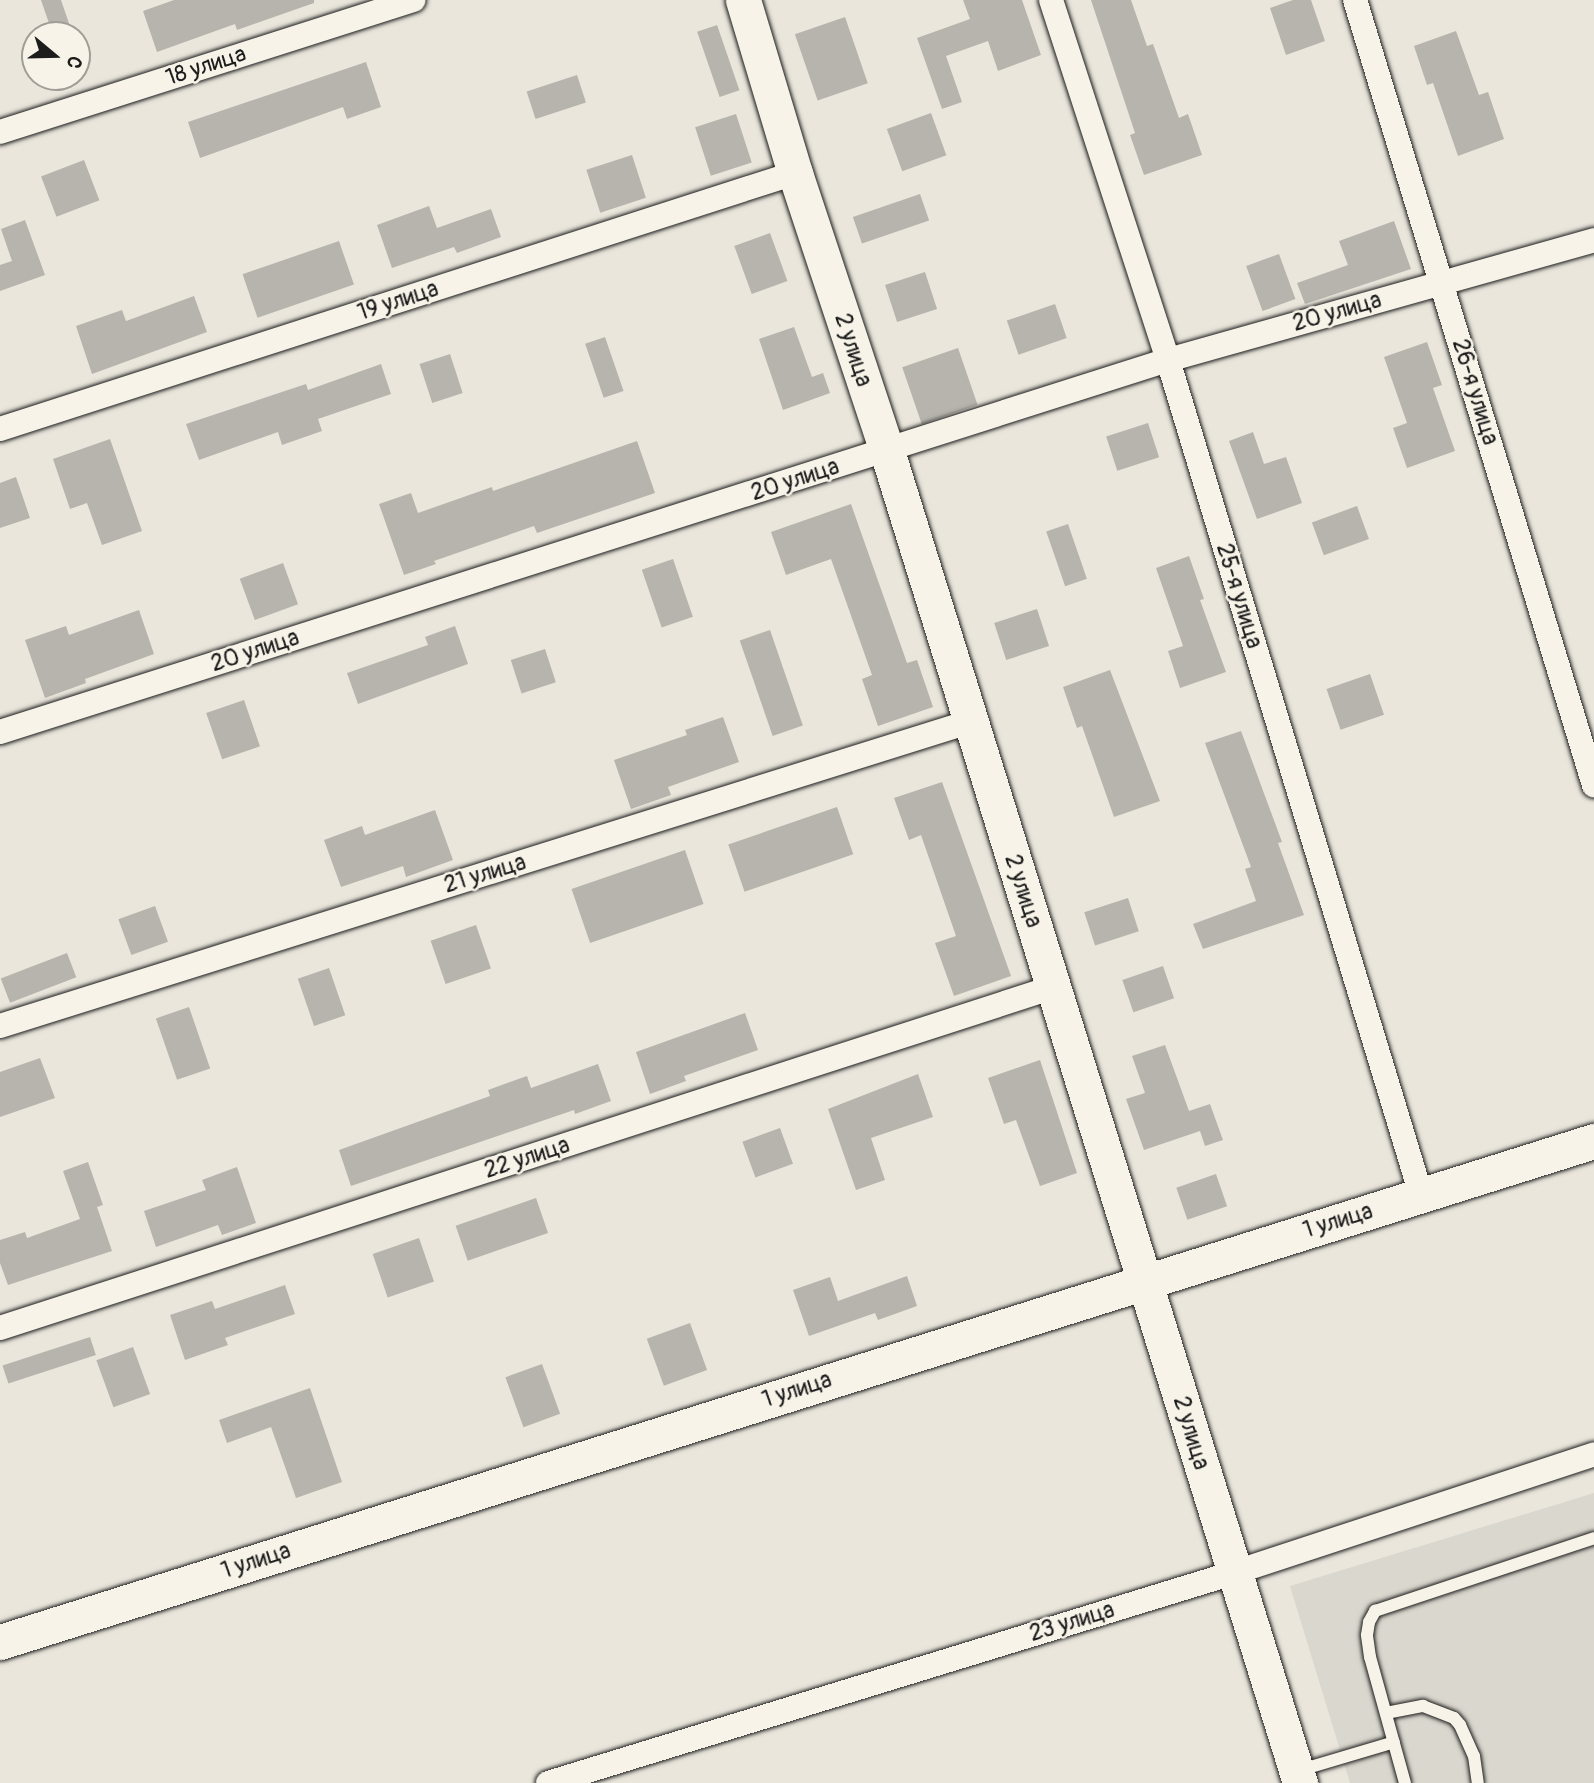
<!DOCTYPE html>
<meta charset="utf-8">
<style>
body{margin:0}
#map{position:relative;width:1594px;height:1783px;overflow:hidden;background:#eae6dc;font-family:Pangolin,sans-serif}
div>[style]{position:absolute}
.built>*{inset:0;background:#dad7ce}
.building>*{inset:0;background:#b6b4ac;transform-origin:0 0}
.roads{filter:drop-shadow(0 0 2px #1c1c1c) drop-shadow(0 0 2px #1c1c1c)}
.lane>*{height:12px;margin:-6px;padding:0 6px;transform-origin:6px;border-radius:6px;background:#f7f3e8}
.street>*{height:24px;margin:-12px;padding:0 12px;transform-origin:12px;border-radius:12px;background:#f7f3e8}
.secondary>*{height:35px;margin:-17.5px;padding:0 17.5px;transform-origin:17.5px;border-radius:17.5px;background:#f7f3e8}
span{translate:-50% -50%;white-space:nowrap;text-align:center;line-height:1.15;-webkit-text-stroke:5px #f7f3e8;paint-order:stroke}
.street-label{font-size:23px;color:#1c1c1c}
.north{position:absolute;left:21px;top:21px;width:70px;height:70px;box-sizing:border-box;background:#f7f3e8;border:2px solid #9f9d96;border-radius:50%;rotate:109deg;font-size:19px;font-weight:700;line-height:28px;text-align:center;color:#1c1c1c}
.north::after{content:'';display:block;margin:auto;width:24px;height:32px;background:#1c1c1c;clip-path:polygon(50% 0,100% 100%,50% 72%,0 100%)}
</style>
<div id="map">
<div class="built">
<i style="clip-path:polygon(1594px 1493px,1594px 1783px,1350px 1783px,1290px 1586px)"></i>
</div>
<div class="building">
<i style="clip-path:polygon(41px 0,61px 0,73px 35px,53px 35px)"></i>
<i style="clip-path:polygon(174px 0,314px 0,314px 3px,237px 30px,235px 24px,157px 52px,143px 11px)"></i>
<i style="clip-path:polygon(963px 0,1022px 0,1041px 55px,998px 71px,988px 41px,946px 56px,962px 102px,942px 109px,917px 38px,970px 19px)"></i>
<i style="clip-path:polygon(1091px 0,1131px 0,1147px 46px,1153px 44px,1179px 118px,1188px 114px,1202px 155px,1144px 175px,1130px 135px,1135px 133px)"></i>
<i style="clip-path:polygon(1293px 0,1311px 0,1325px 41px,1286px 55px,1270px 8px)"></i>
<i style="left:845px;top:17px;width:70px;height:53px;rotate:71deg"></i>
<i style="left:717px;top:25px;width:69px;height:21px;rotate:71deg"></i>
<i style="clip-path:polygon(1456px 31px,1479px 95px,1488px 92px,1504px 139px,1458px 156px,1433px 83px,1427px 85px,1414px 46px)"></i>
<i style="clip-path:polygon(366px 62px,381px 107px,347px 119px,343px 107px,200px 158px,188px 122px)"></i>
<i style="left:577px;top:75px;width:29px;height:53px;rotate:72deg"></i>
<i style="left:931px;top:113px;width:45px;height:47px;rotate:70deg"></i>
<i style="left:736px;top:114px;width:51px;height:43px;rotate:72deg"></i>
<i style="left:632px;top:155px;width:45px;height:48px;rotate:72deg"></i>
<i style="left:84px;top:160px;width:43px;height:46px;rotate:69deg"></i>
<i style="left:920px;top:194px;width:28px;height:71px;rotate:71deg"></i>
<i style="clip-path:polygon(429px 206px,437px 228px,491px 209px,501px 237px,457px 253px,454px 247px,392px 268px,377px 225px)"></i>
<i style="clip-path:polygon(25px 220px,45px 275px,0 291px,0 265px,12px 261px,1px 229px)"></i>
<i style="clip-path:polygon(1394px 221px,1411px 269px,1305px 304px,1297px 283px,1348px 265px,1339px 241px)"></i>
<i style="left:770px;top:233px;width:51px;height:38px;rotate:70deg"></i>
<i style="left:339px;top:241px;width:46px;height:102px;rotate:71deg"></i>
<i style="left:1279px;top:254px;width:48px;height:35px;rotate:70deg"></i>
<i style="left:925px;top:272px;width:39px;height:42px;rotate:72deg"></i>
<i style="clip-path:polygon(194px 296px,207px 332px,92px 374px,76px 326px,122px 310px,126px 321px)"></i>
<i style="left:1055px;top:304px;width:36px;height:51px;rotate:71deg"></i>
<i style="clip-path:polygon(794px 327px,812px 377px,823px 373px,830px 393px,783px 410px,759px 339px)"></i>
<i style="left:605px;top:337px;width:57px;height:21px;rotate:71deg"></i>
<i style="clip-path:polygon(1427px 342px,1442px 385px,1433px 388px,1455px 451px,1407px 468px,1393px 428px,1407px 423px,1384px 357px)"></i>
<i style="left:958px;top:348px;width:60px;height:59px;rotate:71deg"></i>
<i style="left:450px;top:354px;width:41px;height:32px;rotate:72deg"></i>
<i style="clip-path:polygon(381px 364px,391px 394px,318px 419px,322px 431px,282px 445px,278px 432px,199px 460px,186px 424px,306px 384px,308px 390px)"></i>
<i style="left:1148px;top:423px;width:36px;height:44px;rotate:72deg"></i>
<i style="clip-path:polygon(1253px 432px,1264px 464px,1286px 457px,1302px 503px,1257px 519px,1229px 441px)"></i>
<i style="clip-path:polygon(110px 439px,142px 531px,102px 545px,87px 503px,70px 509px,53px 459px)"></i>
<i style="clip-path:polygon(637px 441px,655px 493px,537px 533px,534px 526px,434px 561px,436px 564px,404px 575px,379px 504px,411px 493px,418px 513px,492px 487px,493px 491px)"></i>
<i style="clip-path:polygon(16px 477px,30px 518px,0 528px,0 483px)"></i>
<i style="clip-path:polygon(851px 504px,907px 663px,917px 660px,933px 707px,878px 726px,862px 679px,872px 675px,831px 559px,786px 575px,771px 532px)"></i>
<i style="left:1357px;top:506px;width:35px;height:48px;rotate:70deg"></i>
<i style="left:1068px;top:524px;width:58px;height:23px;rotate:71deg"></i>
<i style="clip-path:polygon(1189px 556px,1204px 599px,1200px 600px,1226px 672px,1180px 688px,1168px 651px,1183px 646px,1156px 568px)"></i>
<i style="left:673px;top:559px;width:61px;height:33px;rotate:71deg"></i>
<i style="left:283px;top:563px;width:44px;height:46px;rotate:70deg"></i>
<i style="left:1037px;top:609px;width:39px;height:45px;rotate:72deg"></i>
<i style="clip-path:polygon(139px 610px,154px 654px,85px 679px,86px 683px,45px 698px,25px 640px,66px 626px,69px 635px)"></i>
<i style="clip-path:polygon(455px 626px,468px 664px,358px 704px,347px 673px,428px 645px,425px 637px)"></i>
<i style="left:770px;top:630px;width:101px;height:32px;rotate:71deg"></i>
<i style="left:545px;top:649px;width:35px;height:36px;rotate:72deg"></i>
<i style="clip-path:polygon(1110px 670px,1160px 801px,1114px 817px,1082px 726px,1077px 728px,1063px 687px)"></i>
<i style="left:1370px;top:674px;width:43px;height:46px;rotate:71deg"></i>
<i style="left:244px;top:700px;width:49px;height:40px;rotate:71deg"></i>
<i style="clip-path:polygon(723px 717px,739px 762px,668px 787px,671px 795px,631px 809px,614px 760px,687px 735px,685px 730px)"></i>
<i style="clip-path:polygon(1241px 731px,1282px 842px,1278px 843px,1304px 915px,1203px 949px,1193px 924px,1256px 901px,1245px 869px,1251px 867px,1205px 743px)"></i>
<i style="clip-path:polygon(942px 782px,1011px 976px,954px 996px,935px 943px,956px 936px,921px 835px,909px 840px,894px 798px)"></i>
<i style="left:837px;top:807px;width:50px;height:115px;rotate:71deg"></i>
<i style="clip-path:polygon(435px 810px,453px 860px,406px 877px,403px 866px,341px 887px,324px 840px,362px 826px,365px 835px)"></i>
<i style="left:685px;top:850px;width:57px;height:120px;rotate:71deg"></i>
<i style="left:1128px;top:898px;width:35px;height:46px;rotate:72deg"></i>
<i style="left:155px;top:906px;width:38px;height:39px;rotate:70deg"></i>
<i style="left:476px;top:925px;width:46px;height:48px;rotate:71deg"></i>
<i style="left:67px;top:953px;width:26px;height:71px;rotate:69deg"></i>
<i style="left:1163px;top:966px;width:34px;height:43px;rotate:71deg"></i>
<i style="left:329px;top:968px;width:50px;height:33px;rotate:71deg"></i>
<i style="left:189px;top:1007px;width:65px;height:35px;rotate:71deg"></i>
<i style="clip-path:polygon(745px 1013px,758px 1050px,684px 1076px,686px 1081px,650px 1094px,636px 1052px)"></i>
<i style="clip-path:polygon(1165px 1045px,1189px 1111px,1210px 1104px,1223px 1140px,1205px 1146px,1200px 1131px,1144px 1150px,1126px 1099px,1145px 1093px,1132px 1056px)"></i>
<i style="clip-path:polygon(40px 1058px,55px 1098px,0 1117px,0 1072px)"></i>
<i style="clip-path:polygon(1040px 1060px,1077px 1173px,1040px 1186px,1016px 1120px,1004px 1124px,988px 1078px)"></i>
<i style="clip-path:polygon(598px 1064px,611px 1101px,575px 1114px,574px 1110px,351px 1186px,339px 1150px,490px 1096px,488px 1090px,527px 1076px,531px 1088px)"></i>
<i style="clip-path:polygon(918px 1074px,933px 1117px,871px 1138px,885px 1180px,856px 1190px,828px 1109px)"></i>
<i style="left:780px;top:1128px;width:38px;height:40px;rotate:70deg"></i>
<i style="clip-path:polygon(88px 1162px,103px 1205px,97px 1207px,112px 1251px,8px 1285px,0 1263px,0 1240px,25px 1232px,27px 1238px,80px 1219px,63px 1171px)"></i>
<i style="clip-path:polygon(237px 1167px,256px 1223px,222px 1235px,218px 1225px,156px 1247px,144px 1211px,206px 1190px,202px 1180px)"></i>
<i style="left:1216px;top:1174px;width:34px;height:42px;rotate:71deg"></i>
<i style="left:536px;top:1198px;width:37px;height:85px;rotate:71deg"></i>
<i style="left:419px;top:1238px;width:46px;height:49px;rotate:71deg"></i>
<i style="clip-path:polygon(907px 1276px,917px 1306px,878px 1320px,875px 1313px,809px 1336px,793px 1290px,830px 1277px,838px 1301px)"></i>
<i style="clip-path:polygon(285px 1285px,295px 1314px,225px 1338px,228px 1345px,185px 1360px,170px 1315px,212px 1301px,215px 1309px)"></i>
<i style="left:690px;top:1323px;width:50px;height:46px;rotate:70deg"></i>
<i style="left:90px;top:1337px;width:19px;height:92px;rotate:72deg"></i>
<i style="left:133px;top:1347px;width:50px;height:39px;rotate:70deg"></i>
<i style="left:542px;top:1364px;width:53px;height:39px;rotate:70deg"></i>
<i style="clip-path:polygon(310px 1388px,342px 1482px,296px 1498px,271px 1427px,227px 1443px,219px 1420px)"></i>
</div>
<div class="roads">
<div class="lane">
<i style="left:1386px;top:1713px;width:38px;rotate:-11deg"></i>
<i style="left:1423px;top:1706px;width:33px;rotate:21deg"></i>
<i style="left:1454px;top:1718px;width:9px;rotate:49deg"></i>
<i style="left:1460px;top:1725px;width:34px;rotate:66deg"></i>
<i style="left:1474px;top:1756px;width:27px;rotate:82deg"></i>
<i style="left:1297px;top:1771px;width:101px;rotate:-16.6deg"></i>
<i style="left:1405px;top:1783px;width:131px;rotate:-105.5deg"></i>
<i style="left:1370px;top:1657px;width:22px;rotate:-98deg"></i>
<i style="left:1367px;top:1635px;width:13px;rotate:-81deg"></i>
<i style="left:1369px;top:1622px;width:13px;rotate:-61deg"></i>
<i style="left:1375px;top:1611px;width:231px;rotate:-18.4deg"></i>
</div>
<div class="street">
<i style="left:1051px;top:0;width:379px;rotate:72deg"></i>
<i style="left:1168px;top:360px;width:872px;rotate:73.14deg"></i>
<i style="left:1355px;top:0;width:821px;rotate:73.07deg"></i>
<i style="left:0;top:132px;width:434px;rotate:-17.7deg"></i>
<i style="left:0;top:429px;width:835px;rotate:-17.85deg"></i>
<i style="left:0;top:732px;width:1226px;rotate:-17.67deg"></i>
<i style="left:1168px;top:360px;width:443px;rotate:-15.7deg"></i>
<i style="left:0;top:1026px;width:1016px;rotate:-17.42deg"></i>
<i style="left:0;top:1328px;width:1108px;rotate:-17.93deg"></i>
<i style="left:548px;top:1783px;width:716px;rotate:-17.04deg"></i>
<i style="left:1233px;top:1573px;width:380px;rotate:-18.2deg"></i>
</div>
<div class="secondary">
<i style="left:743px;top:0;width:181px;rotate:73.3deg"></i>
<i style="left:795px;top:173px;width:293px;rotate:71.7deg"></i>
<i style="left:887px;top:451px;width:1395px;rotate:72.77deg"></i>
<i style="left:0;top:1642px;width:1671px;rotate:-17.45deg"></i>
</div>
</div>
<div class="street-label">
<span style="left:206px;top:66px;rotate:-18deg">18 улица</span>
<span style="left:398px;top:301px;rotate:-18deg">19 улица</span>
<span style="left:1337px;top:312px;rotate:-16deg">20 улица</span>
<span style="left:853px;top:350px;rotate:72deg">2 улица</span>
<span style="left:1475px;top:392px;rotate:73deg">26-я улица</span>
<span style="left:795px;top:480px;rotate:-18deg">20 улица</span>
<span style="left:1239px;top:596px;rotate:73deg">25-я улица</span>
<span style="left:255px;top:651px;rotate:-18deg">20 улица</span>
<span style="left:485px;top:874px;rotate:-17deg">21 улица</span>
<span style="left:1023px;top:891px;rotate:72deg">2 улица</span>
<span style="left:527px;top:1158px;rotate:-18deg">22 улица</span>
<span style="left:1338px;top:1221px;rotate:-17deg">1 улица</span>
<span style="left:797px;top:1390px;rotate:-18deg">1 улица</span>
<span style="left:1191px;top:1433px;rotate:73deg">2 улица</span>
<span style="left:256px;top:1561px;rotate:-18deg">1 улица</span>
<span style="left:1072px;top:1622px;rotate:-17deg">23 улица</span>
</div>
<div class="north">С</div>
</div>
